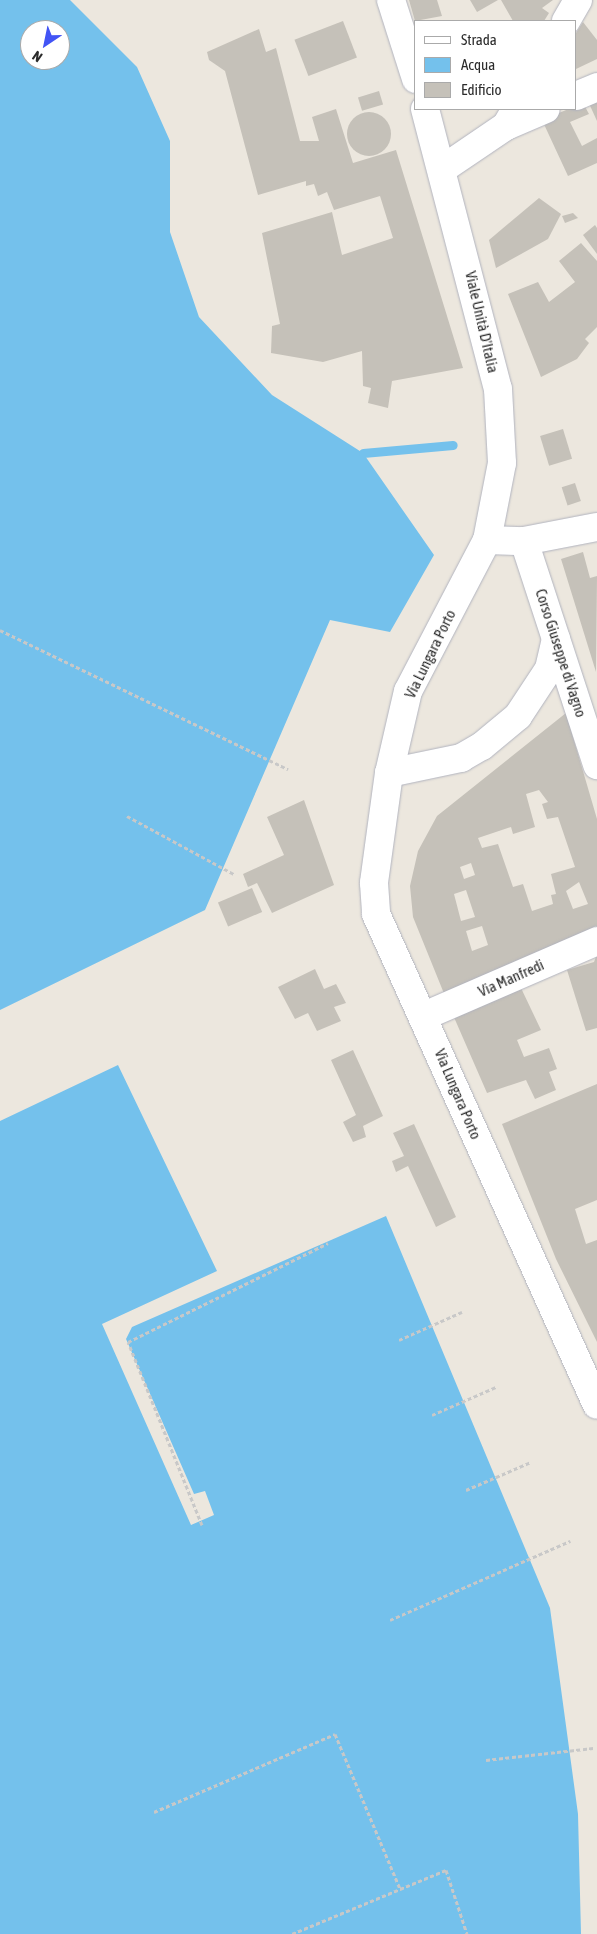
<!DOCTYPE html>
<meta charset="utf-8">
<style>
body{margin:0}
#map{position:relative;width:597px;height:1934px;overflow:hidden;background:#ece7de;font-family:"Asap Condensed",sans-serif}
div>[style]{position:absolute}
.water>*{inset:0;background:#74c1ec}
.stream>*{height:9px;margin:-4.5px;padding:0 4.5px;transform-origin:4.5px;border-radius:4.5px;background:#74c1ec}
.building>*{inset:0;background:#c5c1b9;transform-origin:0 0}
.round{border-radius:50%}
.path>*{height:3px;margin-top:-1.5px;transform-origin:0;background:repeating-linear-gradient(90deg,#c8c8c8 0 4px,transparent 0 6.5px)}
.roads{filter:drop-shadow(0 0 1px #b1b3be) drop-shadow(0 0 1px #b1b3be)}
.minor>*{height:28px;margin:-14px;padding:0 14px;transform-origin:14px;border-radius:14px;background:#fff}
.tertiary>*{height:28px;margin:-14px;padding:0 14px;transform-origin:14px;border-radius:14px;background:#fff}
span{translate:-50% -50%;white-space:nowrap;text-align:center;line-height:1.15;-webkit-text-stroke:4px #fff;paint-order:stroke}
.street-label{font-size:15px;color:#2b2b2b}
.legend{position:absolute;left:414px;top:20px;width:162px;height:90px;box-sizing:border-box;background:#fff;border:1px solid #aaa;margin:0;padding:6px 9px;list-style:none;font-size:15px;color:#2b2b2b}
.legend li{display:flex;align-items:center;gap:10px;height:25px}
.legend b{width:25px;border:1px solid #aaa}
.north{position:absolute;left:20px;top:20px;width:50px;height:50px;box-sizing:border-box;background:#fff;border:1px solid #aaa;border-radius:50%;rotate:214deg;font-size:14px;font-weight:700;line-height:20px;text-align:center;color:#2b2b2b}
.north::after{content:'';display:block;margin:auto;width:18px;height:22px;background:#4254f5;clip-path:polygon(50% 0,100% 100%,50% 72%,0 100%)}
</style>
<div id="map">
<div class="water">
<i style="clip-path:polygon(evenodd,0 0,70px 0,137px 67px,170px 141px,170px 232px,199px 317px,272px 395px,363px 453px,434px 555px,390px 632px,330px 620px,205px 910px,0 1010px,0 0,30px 30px,60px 30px,60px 60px,30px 60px,30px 30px)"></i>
<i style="clip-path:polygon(118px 1065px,217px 1271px,102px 1324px,191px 1525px,214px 1515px,205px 1491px,194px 1494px,126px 1339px,132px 1327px,386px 1216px,550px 1608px,578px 1814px,581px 1934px,0 1934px,0 1121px)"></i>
</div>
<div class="stream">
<i style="left:363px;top:453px;width:90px;rotate:-5.1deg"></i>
</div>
<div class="building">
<i style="clip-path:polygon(409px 0,437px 0,442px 16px,415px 21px)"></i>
<i style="clip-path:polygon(470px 0,498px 0,477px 12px)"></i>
<i style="clip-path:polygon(501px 0,553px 0,542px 8px,549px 13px,544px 21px,513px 21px)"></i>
<i style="left:343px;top:21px;width:39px;height:52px;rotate:69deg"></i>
<i style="clip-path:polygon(583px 22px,597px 40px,597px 59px,576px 69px,576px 33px)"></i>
<i style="clip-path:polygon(259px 29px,266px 52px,276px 48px,300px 141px,319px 141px,312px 117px,336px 109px,353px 163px,396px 150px,463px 368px,392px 381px,388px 408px,368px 403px,371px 388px,363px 386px,362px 351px,323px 362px,271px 353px,272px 326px,280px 324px,262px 233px,332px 212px,342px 255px,393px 238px,380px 196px,334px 210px,327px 192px,318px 196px,314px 184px,306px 186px,306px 181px,258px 195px,225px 71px,209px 60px,207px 52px)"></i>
<i style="left:379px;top:91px;width:14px;height:22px;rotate:73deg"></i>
<i style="clip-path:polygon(597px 95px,597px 121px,587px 99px)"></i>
<i style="clip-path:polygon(583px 103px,589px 114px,570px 122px,582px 146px,597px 138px,597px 163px,568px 176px,542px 120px)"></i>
<i class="round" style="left:347px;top:112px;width:44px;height:44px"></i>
<i style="clip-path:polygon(539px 198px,561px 214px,548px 239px,496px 268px,489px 240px)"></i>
<i style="clip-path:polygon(573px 213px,578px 218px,565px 223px,562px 216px)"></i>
<i style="clip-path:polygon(595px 225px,597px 228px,597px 254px,583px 235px)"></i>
<i style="clip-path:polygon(581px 243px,597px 261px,597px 327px,585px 339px,589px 343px,577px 359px,541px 377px,508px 294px,538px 282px,549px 302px,575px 282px,559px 261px)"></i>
<i style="left:563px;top:429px;width:31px;height:24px;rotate:73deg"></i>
<i style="left:575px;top:483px;width:19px;height:14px;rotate:72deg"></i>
<i style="clip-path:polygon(583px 552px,590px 578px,597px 576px,596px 672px,561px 559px)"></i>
<i style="clip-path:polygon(evenodd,566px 713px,597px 819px,597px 934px,445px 996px,413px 917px,410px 886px,418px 851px,437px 816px,566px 713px,539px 790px,548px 802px,542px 804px,547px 819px,558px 817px,575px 867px,551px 874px,556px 894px,551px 895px,553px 904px,532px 911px,523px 884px,513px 887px,498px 844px,482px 848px,478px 838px,511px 827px,513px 834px,535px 827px,526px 794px,539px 790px,566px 713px,471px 863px,475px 875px,464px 879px,460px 867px,471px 863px,566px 713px,579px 882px,588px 904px,573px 909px,566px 891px,579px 882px,566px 713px,466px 890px,475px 917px,461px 921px,454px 894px,466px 890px,566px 713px,482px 926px,488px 945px,472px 951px,466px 931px,482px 926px)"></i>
<i style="clip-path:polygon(304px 800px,334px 885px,272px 913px,257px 883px,248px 887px,243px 874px,284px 855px,267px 817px)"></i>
<i style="left:252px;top:888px;width:26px;height:37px;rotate:67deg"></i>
<i style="clip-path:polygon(597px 954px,597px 1028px,586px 1031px,567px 970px,594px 962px)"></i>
<i style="clip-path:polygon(315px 969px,324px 989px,336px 984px,346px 1003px,334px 1007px,341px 1021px,317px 1031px,308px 1013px,295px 1019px,278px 987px)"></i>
<i style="clip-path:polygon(521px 988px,541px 1030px,517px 1040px,524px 1057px,549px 1048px,557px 1069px,549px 1072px,556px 1090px,535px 1099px,526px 1080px,487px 1093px,453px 1015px)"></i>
<i style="clip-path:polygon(353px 1050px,383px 1116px,363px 1126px,366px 1137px,353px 1142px,343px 1122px,356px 1115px,331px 1060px)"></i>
<i style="clip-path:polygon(597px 1084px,597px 1200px,575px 1209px,586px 1244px,597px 1240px,597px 1342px,556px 1259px,502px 1124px)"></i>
<i style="clip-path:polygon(414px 1124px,456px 1217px,436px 1227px,408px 1166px,396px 1172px,392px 1161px,404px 1156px,393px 1133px)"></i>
</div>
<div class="path">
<i style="left:0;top:630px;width:320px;rotate:25.8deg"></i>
<i style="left:127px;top:816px;width:122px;rotate:28.5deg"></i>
<i style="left:399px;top:1340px;width:69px;rotate:-24deg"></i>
<i style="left:432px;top:1415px;width:70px;rotate:-23.6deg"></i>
<i style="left:466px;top:1490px;width:71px;rotate:-23.3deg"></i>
<i style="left:202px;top:1525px;width:197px;rotate:-112deg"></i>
<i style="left:128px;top:1342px;width:223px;rotate:-26.3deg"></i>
<i style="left:390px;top:1620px;width:197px;rotate:-23.7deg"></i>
<i style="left:486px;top:1760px;width:108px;rotate:-6.4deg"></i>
<i style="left:154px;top:1812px;width:197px;rotate:-23.3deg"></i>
<i style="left:335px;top:1734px;width:168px;rotate:67.2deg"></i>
<i style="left:292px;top:1934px;width:167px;rotate:-22.6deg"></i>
<i style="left:446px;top:1870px;width:67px;rotate:71.8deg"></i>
</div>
<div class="roads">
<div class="minor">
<i style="left:566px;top:21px;width:24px;rotate:-60deg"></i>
<i style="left:576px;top:96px;width:23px;rotate:-23deg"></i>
<i style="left:506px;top:126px;width:43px;rotate:-23deg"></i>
<i style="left:444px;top:168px;width:75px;rotate:-34.1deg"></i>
<i style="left:506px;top:126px;width:20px;rotate:-60deg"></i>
<i style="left:487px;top:540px;width:37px;rotate:2deg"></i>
<i style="left:524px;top:541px;width:74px;rotate:-10.9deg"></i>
<i style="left:524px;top:541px;width:236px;rotate:71.9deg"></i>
<i style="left:389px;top:773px;width:74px;rotate:-11.8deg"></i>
<i style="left:461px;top:758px;width:24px;rotate:-30deg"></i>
<i style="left:482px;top:746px;width:47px;rotate:-39.8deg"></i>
<i style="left:518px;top:716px;width:56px;rotate:-56.6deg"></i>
<i style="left:549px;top:669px;width:31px;rotate:-77deg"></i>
<i style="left:424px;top:1016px;width:189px;rotate:-23.4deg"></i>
</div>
<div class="tertiary">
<i style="left:391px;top:0;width:83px;rotate:72.4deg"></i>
<i style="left:425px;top:109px;width:289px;rotate:75.4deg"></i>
<i style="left:498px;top:389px;width:74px;rotate:86.9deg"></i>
<i style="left:502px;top:463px;width:78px;rotate:101deg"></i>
<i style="left:487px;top:540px;width:170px;rotate:117.6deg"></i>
<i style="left:408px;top:691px;width:84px;rotate:103deg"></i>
<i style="left:389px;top:773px;width:111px;rotate:97.8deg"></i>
<i style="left:374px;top:883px;width:31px;rotate:86deg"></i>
<i style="left:376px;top:914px;width:538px;rotate:65.77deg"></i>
</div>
</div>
<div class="street-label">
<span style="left:482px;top:322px;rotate:77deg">Viale Unità D'Italia</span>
<span style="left:561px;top:653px;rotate:72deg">Corso Giuseppe di Vagno</span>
<span style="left:430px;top:654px;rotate:-64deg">Via Lungara Porto</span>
<span style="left:511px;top:978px;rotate:-24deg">Via Manfredi</span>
<span style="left:458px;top:1094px;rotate:67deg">Via Lungara Porto</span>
</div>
<ul class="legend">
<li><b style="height:6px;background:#fff"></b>Strada</li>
<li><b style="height:14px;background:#74c1ec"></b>Acqua</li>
<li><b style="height:14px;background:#c5c1b9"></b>Edificio</li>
</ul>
<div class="north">N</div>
</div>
